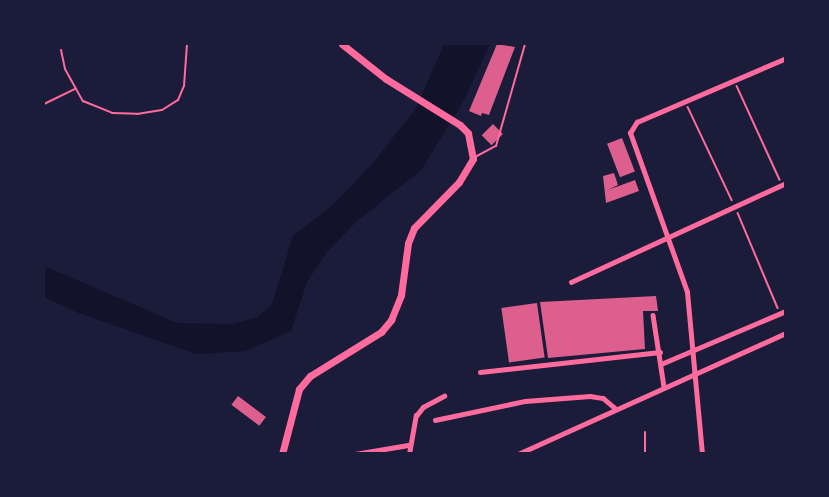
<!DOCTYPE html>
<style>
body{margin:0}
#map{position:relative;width:829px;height:497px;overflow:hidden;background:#1b1b3a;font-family:Helvetica,sans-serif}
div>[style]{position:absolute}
.water>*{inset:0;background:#12122b}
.building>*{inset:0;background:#dd5f8e;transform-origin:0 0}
.path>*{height:1.5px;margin:-0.75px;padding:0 0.75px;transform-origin:0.75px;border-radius:0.75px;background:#ff6b9d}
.service>*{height:2px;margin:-1px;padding:0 1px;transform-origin:1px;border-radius:1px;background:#ff6b9d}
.minor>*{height:4.5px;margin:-2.25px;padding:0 2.25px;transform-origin:2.25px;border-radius:2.25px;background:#ff6b9d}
.primary>*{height:7px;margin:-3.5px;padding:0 3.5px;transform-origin:3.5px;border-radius:3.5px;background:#ff6b9d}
span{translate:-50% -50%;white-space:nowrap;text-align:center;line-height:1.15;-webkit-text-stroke:5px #1b1b3a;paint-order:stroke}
.frame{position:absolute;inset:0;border:45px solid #1b1b3a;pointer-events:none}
</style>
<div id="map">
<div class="water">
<i style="clip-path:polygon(444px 44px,490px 44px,463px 102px,421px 170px,357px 221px,327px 252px,307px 282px,291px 331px,245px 351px,196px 354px,76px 312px,44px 297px,44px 266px,177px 323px,233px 324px,258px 317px,272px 304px,293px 236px,335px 203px,374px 162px,416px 108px)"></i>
</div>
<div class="building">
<i style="clip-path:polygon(497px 44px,515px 47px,489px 115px,482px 113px,481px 116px,469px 111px)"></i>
<i style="left:493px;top:124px;width:14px;height:16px;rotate:45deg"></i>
<i style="left:622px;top:138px;width:36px;height:16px;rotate:69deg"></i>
<i style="clip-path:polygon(614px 173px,618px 185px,608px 190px,635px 180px,639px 191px,606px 203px,603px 176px)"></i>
<i style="clip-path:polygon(656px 296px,658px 311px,643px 311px,645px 349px,548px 358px,540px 302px)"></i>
<i style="left:537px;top:303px;width:55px;height:36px;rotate:82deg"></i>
<i style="left:238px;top:396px;width:35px;height:11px;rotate:37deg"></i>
</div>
<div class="path">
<i style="left:737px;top:86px;width:103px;rotate:65.4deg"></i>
<i style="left:688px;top:107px;width:103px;rotate:64.7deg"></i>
<i style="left:738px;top:213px;width:103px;rotate:67.2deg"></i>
</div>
<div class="service">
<i style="left:61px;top:50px;width:19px;rotate:78deg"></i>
<i style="left:65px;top:69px;width:37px;rotate:61deg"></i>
<i style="left:83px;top:101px;width:31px;rotate:22deg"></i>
<i style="left:112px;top:113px;width:25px;rotate:2deg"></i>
<i style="left:137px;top:114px;width:25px;rotate:-9deg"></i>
<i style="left:162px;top:110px;width:19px;rotate:-32deg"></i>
<i style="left:178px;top:100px;width:15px;rotate:-67deg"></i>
<i style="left:184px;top:86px;width:42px;rotate:-85.9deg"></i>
<i style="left:44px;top:104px;width:34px;rotate:-26deg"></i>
<i style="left:475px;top:157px;width:24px;rotate:-28deg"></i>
<i style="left:496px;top:146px;width:106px;rotate:-74.1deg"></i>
<i style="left:645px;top:454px;width:22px;rotate:-90deg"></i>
</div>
<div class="minor">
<i style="left:571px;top:282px;width:237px;rotate:-24.7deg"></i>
<i style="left:653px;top:315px;width:73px;rotate:81.3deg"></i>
<i style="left:661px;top:364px;width:136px;rotate:-23deg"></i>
<i style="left:480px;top:372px;width:181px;rotate:-6.3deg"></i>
<i style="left:435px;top:420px;width:92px;rotate:-11.9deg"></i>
<i style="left:525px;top:401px;width:65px;rotate:-4.4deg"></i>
<i style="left:590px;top:396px;width:13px;rotate:9deg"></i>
<i style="left:603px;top:398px;width:17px;rotate:40deg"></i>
<i style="left:355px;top:454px;width:55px;rotate:-9.5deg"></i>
<i style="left:409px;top:454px;width:39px;rotate:-80deg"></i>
<i style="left:416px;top:416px;width:11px;rotate:-52deg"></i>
<i style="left:423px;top:407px;width:24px;rotate:-28deg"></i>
<i style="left:518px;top:454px;width:294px;rotate:-24.3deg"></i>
<i style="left:702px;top:454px;width:163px;rotate:-95.3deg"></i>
<i style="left:687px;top:292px;width:169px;rotate:-109.7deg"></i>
<i style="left:630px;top:133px;width:13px;rotate:-58deg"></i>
<i style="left:637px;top:122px;width:162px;rotate:-23.2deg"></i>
</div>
<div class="primary">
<i style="left:282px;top:454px;width:67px;rotate:-75.3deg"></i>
<i style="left:299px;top:389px;width:17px;rotate:-50deg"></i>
<i style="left:310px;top:376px;width:84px;rotate:-31.8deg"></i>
<i style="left:381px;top:332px;width:16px;rotate:-50deg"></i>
<i style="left:391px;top:320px;width:27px;rotate:-68deg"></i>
<i style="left:401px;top:295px;width:52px;rotate:-82.3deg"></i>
<i style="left:408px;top:243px;width:16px;rotate:-68deg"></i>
<i style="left:414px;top:228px;width:64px;rotate:-45.6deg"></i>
<i style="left:459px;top:182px;width:27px;rotate:-59deg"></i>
<i style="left:473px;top:159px;width:26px;rotate:-101deg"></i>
<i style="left:468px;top:133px;width:11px;rotate:-135deg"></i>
<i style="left:460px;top:125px;width:87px;rotate:-148.1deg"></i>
<i style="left:386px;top:79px;width:56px;rotate:-141.5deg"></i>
</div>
<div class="frame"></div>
</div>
